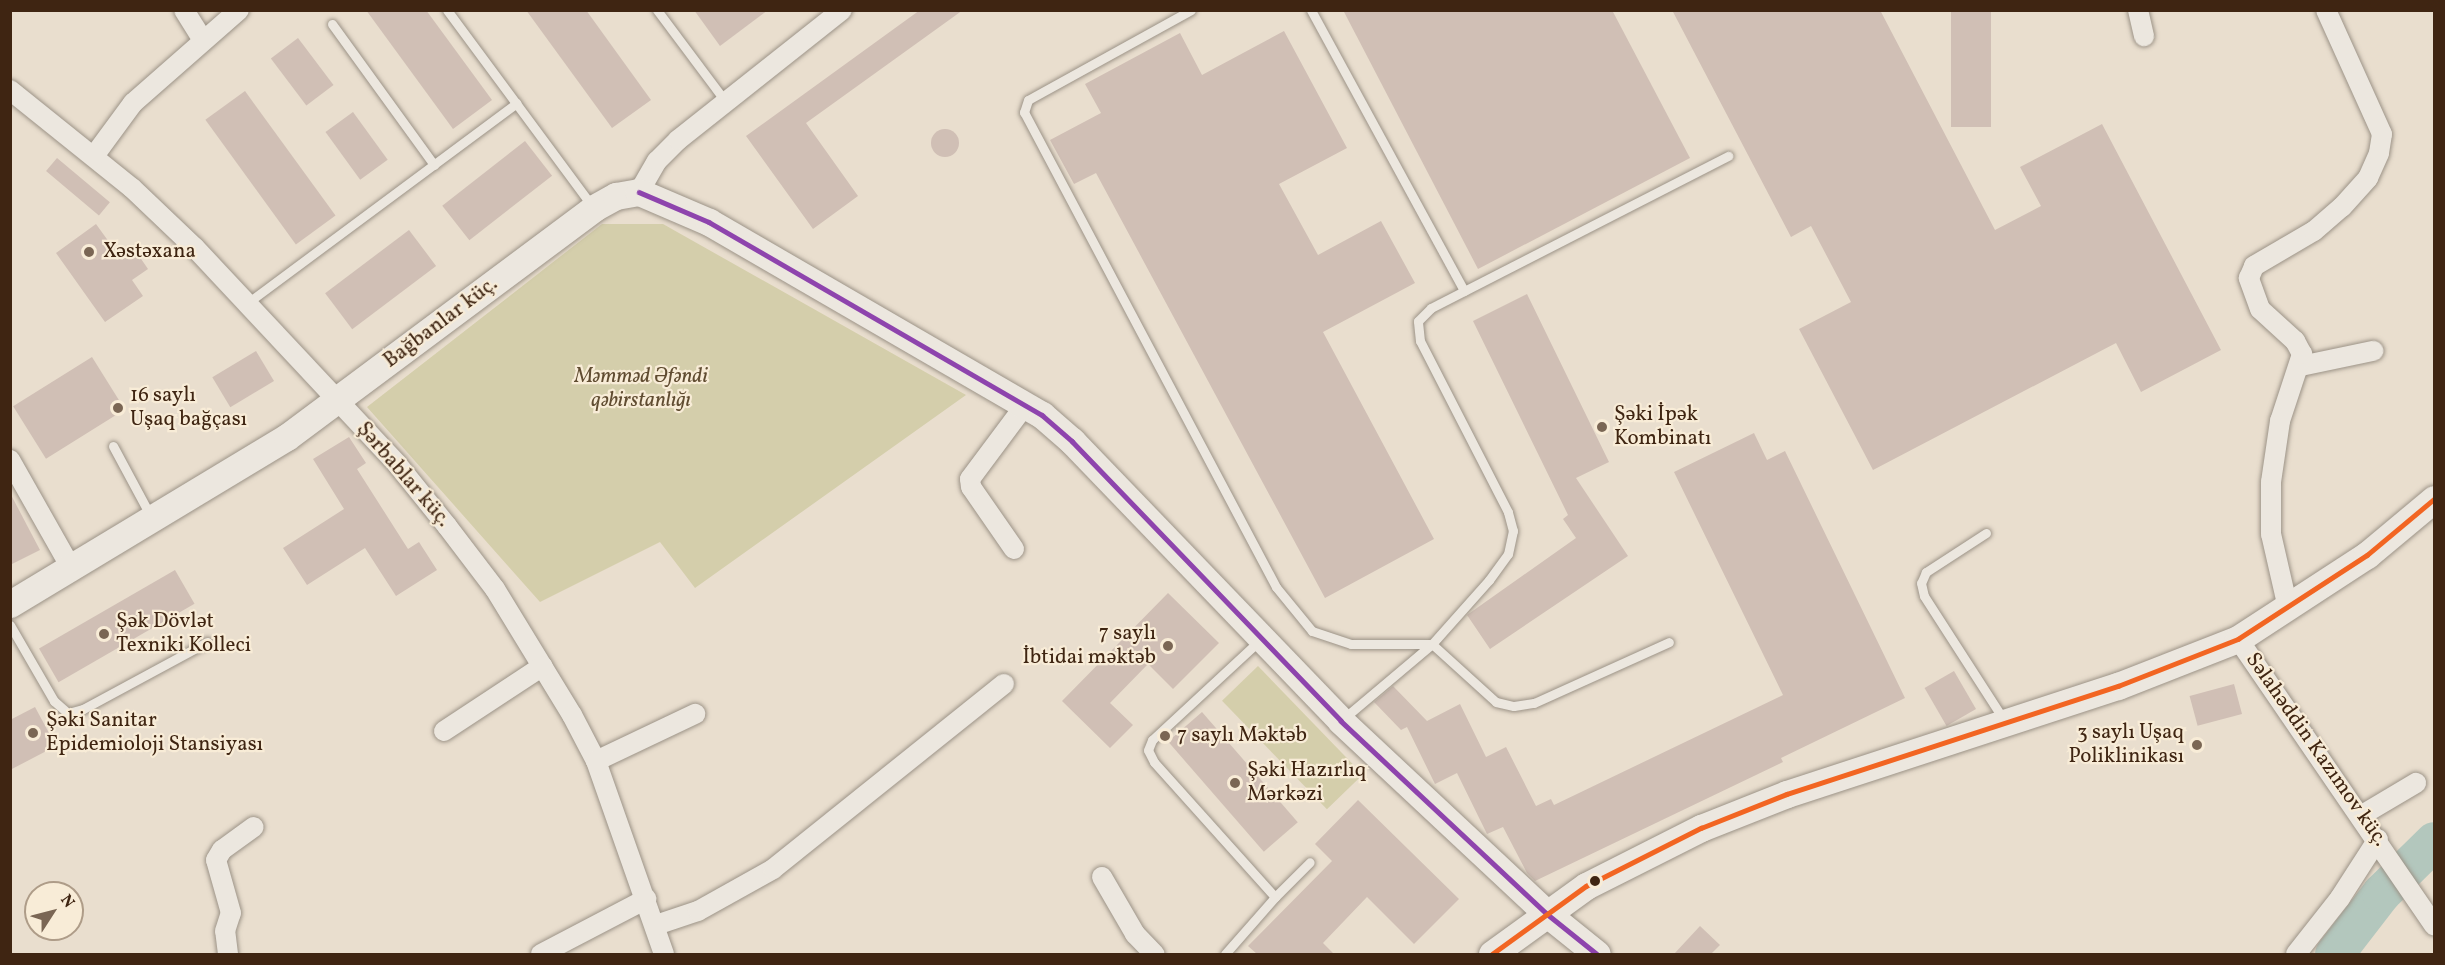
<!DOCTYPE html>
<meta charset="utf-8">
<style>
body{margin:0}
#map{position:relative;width:2445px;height:965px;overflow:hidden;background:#e9dece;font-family:Vollkorn,serif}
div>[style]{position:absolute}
.green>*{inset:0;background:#d4ceab;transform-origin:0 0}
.river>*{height:39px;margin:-19.5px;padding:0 19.5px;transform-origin:19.5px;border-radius:19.5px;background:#b3c7bd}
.building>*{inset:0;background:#d0bfb5;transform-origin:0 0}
.round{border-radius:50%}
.roads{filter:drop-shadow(0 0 2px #9c9387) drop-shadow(0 0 2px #9c9387)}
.lane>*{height:9px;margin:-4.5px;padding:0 4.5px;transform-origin:4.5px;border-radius:4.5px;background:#ece7df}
.street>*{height:20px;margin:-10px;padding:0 10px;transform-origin:10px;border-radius:10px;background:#ece7df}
.secondary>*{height:27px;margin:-13.5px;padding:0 13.5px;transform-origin:13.5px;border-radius:13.5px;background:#ece7df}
.bus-1>*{height:4.5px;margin:-2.25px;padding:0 2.25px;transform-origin:2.25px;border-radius:2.25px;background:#8e44ad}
.bus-2>*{height:4.5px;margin:-2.25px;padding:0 2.25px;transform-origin:2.25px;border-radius:2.25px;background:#f26522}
.dots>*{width:16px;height:16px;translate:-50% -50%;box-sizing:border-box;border:3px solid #f8ecd7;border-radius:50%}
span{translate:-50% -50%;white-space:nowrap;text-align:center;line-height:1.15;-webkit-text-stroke:4.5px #f8ecd7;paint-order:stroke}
.poi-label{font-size:21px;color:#3f2512}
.left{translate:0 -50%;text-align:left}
.right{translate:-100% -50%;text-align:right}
.street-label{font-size:21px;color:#3f2512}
.park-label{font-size:21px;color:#604c31;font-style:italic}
.frame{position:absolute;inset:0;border:12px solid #3f2512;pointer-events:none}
.north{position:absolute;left:24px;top:881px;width:60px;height:60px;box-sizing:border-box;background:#f8ecd7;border:2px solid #ae9c88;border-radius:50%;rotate:54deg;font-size:16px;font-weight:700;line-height:24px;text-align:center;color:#3f2512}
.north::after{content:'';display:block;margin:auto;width:21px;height:27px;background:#7a6654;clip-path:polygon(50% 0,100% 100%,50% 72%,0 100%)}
</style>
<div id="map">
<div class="green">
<i style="clip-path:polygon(602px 224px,663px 224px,966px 395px,695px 588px,660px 542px,540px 602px,367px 407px)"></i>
<i style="left:1258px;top:666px;width:151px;height:50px;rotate:46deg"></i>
</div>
<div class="river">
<i style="left:2334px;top:954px;width:77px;rotate:-52.4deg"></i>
<i style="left:2381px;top:893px;width:74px;rotate:-44.5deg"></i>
</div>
<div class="building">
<i style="clip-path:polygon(366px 10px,426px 10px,492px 100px,453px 129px)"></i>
<i style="clip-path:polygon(526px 10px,586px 10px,651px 100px,612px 128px)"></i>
<i style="clip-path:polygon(694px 10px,768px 10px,720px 46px)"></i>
<i style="clip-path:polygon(920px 10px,963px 10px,806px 123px,858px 196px,813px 229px,746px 136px)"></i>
<i style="clip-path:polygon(1343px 10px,1612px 10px,1690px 158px,1478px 269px)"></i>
<i style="clip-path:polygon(1672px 10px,1880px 10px,1995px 230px,2041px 206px,2020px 167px,2102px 124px,2221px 350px,2141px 392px,2116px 343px,1873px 470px,1799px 329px,1851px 302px,1811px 226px,1791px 237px)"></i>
<i style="left:1951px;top:10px;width:40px;height:117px"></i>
<i style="clip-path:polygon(1284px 31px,1347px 148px,1279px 184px,1318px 255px,1381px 221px,1415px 283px,1323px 332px,1434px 539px,1325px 598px,1096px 173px,1074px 184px,1050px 140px,1101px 113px,1085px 84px,1180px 33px,1202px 75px)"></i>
<i style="left:298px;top:38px;width:59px;height:34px;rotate:53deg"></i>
<i style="left:245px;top:91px;width:154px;height:49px;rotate:54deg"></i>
<i style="left:353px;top:112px;width:59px;height:34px;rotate:54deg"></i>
<i class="round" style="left:931px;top:129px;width:28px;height:28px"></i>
<i style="left:525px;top:141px;width:44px;height:105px;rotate:52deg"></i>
<i style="left:57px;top:158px;width:69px;height:17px;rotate:40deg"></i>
<i style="clip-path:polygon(96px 224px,122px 260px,135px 250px,148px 269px,132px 280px,143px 296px,105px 322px,56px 253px)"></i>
<i style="left:409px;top:230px;width:45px;height:105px;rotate:53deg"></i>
<i style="clip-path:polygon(1527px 294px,1609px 462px,1576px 478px,1628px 556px,1490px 649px,1467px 615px,1576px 538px,1563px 519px,1568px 515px,1473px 321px)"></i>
<i style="left:256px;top:351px;width:35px;height:51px;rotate:59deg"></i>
<i style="left:92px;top:357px;width:62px;height:93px;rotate:58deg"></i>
<i style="clip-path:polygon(1754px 433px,1767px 460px,1785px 451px,1905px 698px,1781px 758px,1783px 762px,1535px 881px,1527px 873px,1503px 827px,1487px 834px,1457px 773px,1435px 784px,1407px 727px,1401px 730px,1374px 702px,1393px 686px,1427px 721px,1460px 704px,1486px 757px,1506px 747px,1536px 806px,1551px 799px,1554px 805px,1783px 695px,1674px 472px)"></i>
<i style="clip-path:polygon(349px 437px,366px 463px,357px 469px,408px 549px,419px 542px,437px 570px,396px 596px,365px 548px,307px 585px,283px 548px,344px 509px,313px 459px)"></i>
<i style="clip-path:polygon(10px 493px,40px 550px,10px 565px)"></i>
<i style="left:175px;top:570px;width:39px;height:157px;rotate:60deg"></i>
<i style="clip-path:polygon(1168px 593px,1219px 643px,1173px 689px,1148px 664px,1110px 703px,1133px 725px,1110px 748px,1062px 701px)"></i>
<i style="left:1954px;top:671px;width:44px;height:34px;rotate:60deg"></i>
<i style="left:2234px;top:684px;width:31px;height:46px;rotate:75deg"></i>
<i style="clip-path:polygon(35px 707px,56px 746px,10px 770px,10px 720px)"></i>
<i style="left:1202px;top:712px;width:146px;height:45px;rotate:49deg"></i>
<i style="clip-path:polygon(1358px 800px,1459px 899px,1414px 944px,1367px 897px,1323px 943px,1334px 954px,1257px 954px,1248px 946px,1332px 861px,1315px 844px)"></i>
<i style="clip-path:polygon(1700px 926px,1720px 945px,1711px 954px,1674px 954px)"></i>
</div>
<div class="roads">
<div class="lane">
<i style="left:447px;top:10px;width:244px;rotate:53.5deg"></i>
<i style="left:657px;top:10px;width:114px;rotate:53.2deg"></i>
<i style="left:1191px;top:10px;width:186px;rotate:151.1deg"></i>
<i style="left:1028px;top:100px;width:13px;rotate:108deg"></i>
<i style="left:1024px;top:112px;width:538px;rotate:62.05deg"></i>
<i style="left:1276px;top:587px;width:57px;rotate:50.7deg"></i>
<i style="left:1312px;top:631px;width:41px;rotate:18.4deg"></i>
<i style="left:1351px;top:644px;width:81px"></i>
<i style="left:1432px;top:644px;width:86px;rotate:42.2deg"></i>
<i style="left:1496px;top:702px;width:18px;rotate:13deg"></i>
<i style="left:1514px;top:706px;width:20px;rotate:-9deg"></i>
<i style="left:1534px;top:703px;width:148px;rotate:-24.3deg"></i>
<i style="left:1311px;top:10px;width:320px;rotate:61.4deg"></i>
<i style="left:332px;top:24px;width:174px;rotate:54.1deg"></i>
<i style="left:246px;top:304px;width:337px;rotate:-36.6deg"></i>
<i style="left:113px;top:446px;width:78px;rotate:61.8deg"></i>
<i style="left:1986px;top:533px;width:72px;rotate:147deg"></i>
<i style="left:1926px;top:572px;width:12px;rotate:114deg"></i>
<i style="left:1921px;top:583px;width:13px;rotate:77deg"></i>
<i style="left:1924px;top:596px;width:148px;rotate:57.2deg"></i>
<i style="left:10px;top:625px;width:88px;rotate:59.9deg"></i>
<i style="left:54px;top:701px;width:18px;rotate:41deg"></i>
<i style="left:68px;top:713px;width:16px;rotate:-15deg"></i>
<i style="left:83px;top:709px;width:141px;rotate:-28.4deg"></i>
<i style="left:1343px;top:719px;width:116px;rotate:-40.1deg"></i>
<i style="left:1432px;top:644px;width:86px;rotate:-48.3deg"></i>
<i style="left:1489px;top:580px;width:32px;rotate:-54deg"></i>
<i style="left:1508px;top:554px;width:24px;rotate:-78deg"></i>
<i style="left:1513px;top:531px;width:20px;rotate:-105deg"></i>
<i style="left:1508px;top:512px;width:192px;rotate:-117.2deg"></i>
<i style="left:1420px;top:341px;width:20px;rotate:-96deg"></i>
<i style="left:1418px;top:321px;width:18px;rotate:-45deg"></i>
<i style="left:1431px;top:308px;width:334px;rotate:-27.1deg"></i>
<i style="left:1275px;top:897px;width:49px;rotate:-45deg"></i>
<i style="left:1225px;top:954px;width:76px;rotate:-48.7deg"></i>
<i style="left:1275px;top:897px;width:181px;rotate:-131.9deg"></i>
<i style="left:1154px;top:762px;width:13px;rotate:-117deg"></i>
<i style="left:1148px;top:750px;width:11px;rotate:-68deg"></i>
<i style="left:1152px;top:740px;width:147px;rotate:-42.8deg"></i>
</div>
<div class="street">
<i style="left:184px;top:10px;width:34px;rotate:58deg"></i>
<i style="left:2138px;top:10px;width:27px;rotate:77deg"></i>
<i style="left:10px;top:90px;width:156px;rotate:38.8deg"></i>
<i style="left:132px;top:188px;width:87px;rotate:43.6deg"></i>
<i style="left:195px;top:248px;width:296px;rotate:46.9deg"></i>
<i style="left:397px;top:464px;width:80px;rotate:51.1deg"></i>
<i style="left:447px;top:526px;width:79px;rotate:52.7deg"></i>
<i style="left:495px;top:589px;width:148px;rotate:58.6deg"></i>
<i style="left:572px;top:715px;width:52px;rotate:62.4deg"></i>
<i style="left:596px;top:761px;width:205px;rotate:70.6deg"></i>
<i style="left:94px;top:156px;width:66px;rotate:-53.7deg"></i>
<i style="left:133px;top:103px;width:141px;rotate:-41.3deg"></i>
<i style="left:639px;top:192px;width:36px;rotate:-60deg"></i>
<i style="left:657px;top:161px;width:30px;rotate:-45deg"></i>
<i style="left:678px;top:140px;width:209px;rotate:-38.4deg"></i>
<i style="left:2301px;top:366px;width:74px;rotate:-11.8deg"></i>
<i style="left:10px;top:460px;width:124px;rotate:60.5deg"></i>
<i style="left:1014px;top:549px;width:75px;rotate:-124.7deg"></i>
<i style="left:971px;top:487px;width:8px;rotate:-97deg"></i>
<i style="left:970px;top:479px;width:94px;rotate:-53.3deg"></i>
<i style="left:2288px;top:608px;width:76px;rotate:-102.9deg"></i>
<i style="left:2271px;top:534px;width:52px;rotate:-90deg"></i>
<i style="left:2271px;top:482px;width:62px;rotate:-81.6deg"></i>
<i style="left:2280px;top:421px;width:71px;rotate:-71.8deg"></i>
<i style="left:2302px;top:354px;width:15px;rotate:-118deg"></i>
<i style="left:2295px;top:341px;width:47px;rotate:-137.6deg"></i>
<i style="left:2260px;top:309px;width:33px;rotate:-110deg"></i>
<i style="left:2249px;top:278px;width:13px;rotate:-67deg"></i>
<i style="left:2254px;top:266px;width:69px;rotate:-30.3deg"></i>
<i style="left:2314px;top:231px;width:37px;rotate:-41deg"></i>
<i style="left:2342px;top:207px;width:39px;rotate:-48deg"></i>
<i style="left:2368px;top:178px;width:27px;rotate:-66deg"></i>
<i style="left:2379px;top:153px;width:19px;rotate:-81deg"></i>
<i style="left:2382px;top:134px;width:136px;rotate:-114.3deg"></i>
<i style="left:2238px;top:639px;width:347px;rotate:55.6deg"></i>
<i style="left:444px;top:731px;width:118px;rotate:-33.3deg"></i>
<i style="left:596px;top:761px;width:110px;rotate:-25.4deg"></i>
<i style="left:2362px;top:815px;width:63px;rotate:-30.7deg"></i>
<i style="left:1102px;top:877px;width:66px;rotate:59.9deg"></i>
<i style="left:1135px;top:934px;width:28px;rotate:46deg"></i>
<i style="left:656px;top:925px;width:44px;rotate:-18.4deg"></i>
<i style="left:698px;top:911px;width:86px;rotate:-29.2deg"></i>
<i style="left:773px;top:869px;width:296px;rotate:-38.7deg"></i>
<i style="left:228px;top:954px;width:23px;rotate:-97deg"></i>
<i style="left:225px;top:931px;width:19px;rotate:-72deg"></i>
<i style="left:231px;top:913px;width:55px;rotate:-105.8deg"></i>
<i style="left:216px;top:860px;width:12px;rotate:-59deg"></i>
<i style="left:222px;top:850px;width:39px;rotate:-36deg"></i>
<i style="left:541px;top:954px;width:119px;rotate:-27.6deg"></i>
<i style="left:2296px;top:954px;width:71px;rotate:-51.8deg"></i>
<i style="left:2340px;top:898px;width:70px;rotate:-57.2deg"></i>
</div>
<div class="secondary">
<i style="left:10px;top:604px;width:323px;rotate:-31.1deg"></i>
<i style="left:287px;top:437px;width:383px;rotate:-36.7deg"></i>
<i style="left:594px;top:208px;width:25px;rotate:-29deg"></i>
<i style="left:616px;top:196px;width:23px;rotate:-10deg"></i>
<i style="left:639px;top:192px;width:76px;rotate:23.2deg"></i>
<i style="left:709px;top:222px;width:385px;rotate:30.1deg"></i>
<i style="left:1042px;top:415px;width:40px;rotate:41deg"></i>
<i style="left:1072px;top:441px;width:388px;rotate:46.1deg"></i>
<i style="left:1341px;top:721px;width:281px;rotate:43.1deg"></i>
<i style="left:1546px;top:913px;width:65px;rotate:38.8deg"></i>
<i style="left:1492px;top:954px;width:116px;rotate:-35.9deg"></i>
<i style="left:1586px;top:886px;width:129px;rotate:-26.8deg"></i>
<i style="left:1701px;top:828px;width:92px;rotate:-21.6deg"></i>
<i style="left:1787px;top:794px;width:348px;rotate:-18.1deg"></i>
<i style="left:2118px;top:686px;width:129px;rotate:-21.4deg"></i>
<i style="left:2238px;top:639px;width:154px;rotate:-33.1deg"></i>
<i style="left:2367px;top:555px;width:87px;rotate:-39.9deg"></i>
</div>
</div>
<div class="bus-1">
<i style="left:639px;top:192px;width:76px;rotate:23.2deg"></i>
<i style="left:709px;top:222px;width:385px;rotate:30.1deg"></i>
<i style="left:1042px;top:415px;width:40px;rotate:41deg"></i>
<i style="left:1072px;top:441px;width:388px;rotate:46.1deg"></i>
<i style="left:1341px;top:721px;width:281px;rotate:43.1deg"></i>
<i style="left:1546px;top:913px;width:65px;rotate:38.8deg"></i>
</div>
<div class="bus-2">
<i style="left:1492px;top:954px;width:116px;rotate:-35.9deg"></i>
<i style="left:1586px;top:886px;width:129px;rotate:-26.8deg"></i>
<i style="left:1701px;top:828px;width:92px;rotate:-21.6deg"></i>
<i style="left:1787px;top:794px;width:348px;rotate:-18.1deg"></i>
<i style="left:2118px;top:686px;width:129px;rotate:-21.4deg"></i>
<i style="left:2238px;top:639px;width:154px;rotate:-33.1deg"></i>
<i style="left:2367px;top:555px;width:87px;rotate:-39.9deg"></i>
</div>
<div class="dots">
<i style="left:89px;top:252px;background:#7a6654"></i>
<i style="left:118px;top:408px;background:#7a6654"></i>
<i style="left:1602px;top:427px;background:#7a6654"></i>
<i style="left:104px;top:634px;background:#7a6654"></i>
<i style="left:1168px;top:646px;background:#7a6654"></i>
<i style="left:33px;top:733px;background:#7a6654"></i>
<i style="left:1165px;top:736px;background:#7a6654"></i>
<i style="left:2197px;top:745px;background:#7a6654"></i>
<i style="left:1235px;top:783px;background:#7a6654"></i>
<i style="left:1595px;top:881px;background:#3f2512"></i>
</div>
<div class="poi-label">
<span class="left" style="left:103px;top:252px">Xəstəxana</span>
<span class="left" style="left:130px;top:408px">16 saylı<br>Uşaq bağçası</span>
<span class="left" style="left:1614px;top:427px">Şəki İpək<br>Kombinatı</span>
<span class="left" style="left:116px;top:634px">Şək Dövlət<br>Texniki Kolleci</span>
<span class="right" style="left:1156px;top:646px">7 saylı<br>İbtidai məktəb</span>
<span class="left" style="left:46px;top:733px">Şəki Sanitar<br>Epidemioloji Stansiyası</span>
<span class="right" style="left:2184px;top:745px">3 saylı Uşaq<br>Poliklinikası</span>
<span class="left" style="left:1177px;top:736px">7 saylı Məktəb</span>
<span class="left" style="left:1247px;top:783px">Şəki Hazırlıq<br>Mərkəzi</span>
</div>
<div class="street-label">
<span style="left:441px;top:323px;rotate:-37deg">Bağbanlar küç.</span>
<span style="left:403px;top:475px;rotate:49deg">Şərbablar küç.</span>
<span style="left:2316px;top:750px;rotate:55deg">Səlahəddin Kazımov küç.</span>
</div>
<div class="park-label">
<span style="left:641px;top:389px">Məmməd Əfəndi<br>qəbirstanlığı</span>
</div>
<div class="frame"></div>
<div class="north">N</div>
</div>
